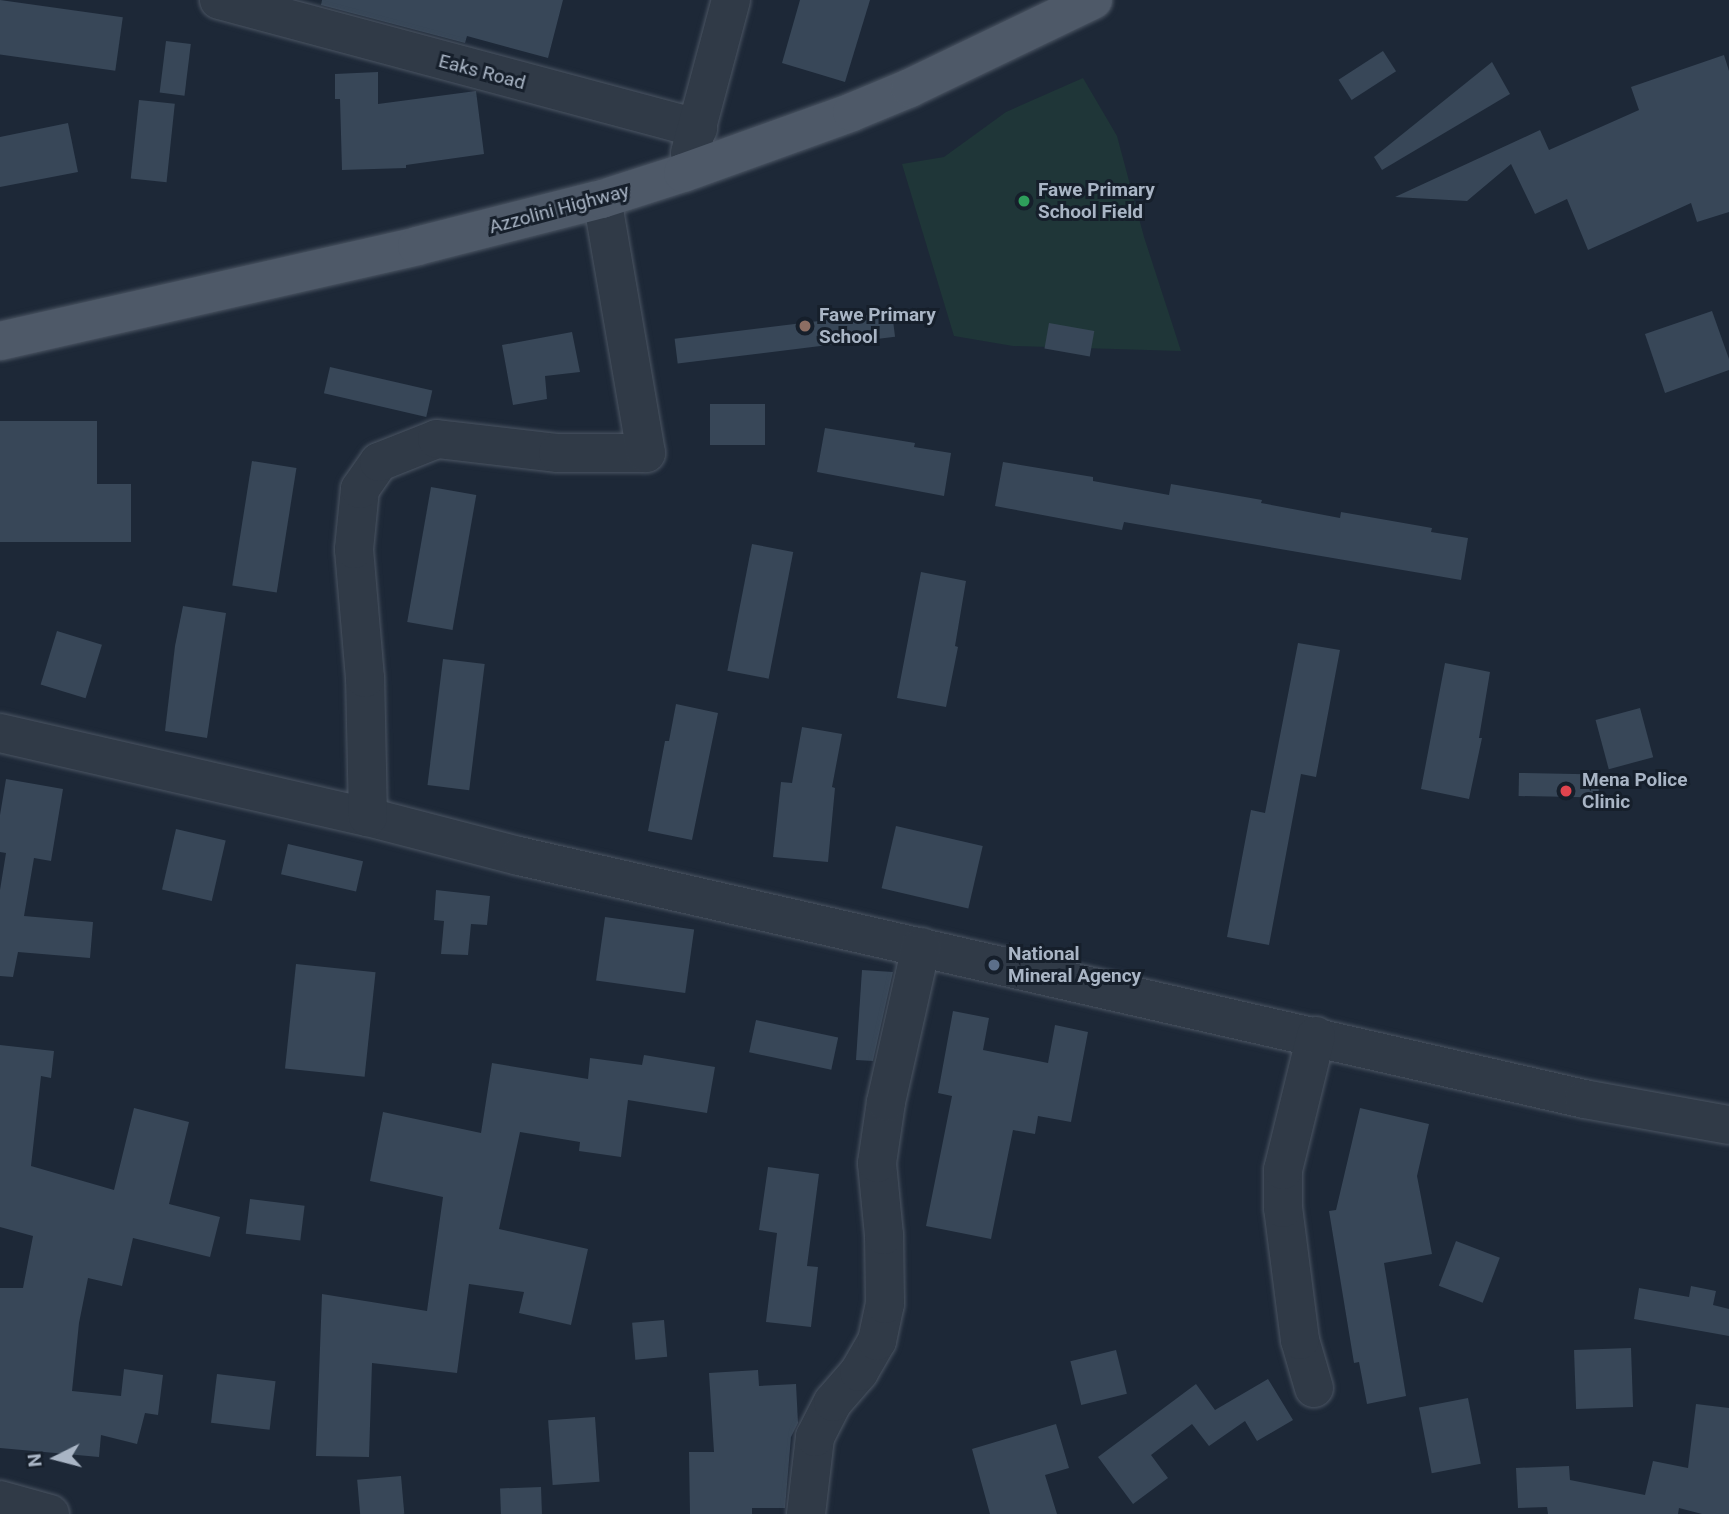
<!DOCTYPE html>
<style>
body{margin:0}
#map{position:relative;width:1729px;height:1514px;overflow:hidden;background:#1d2837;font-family:Roboto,sans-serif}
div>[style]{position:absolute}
.green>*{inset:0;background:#1f3638}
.building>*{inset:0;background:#384758;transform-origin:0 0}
.roads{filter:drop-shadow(0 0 2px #4b5563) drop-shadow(0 0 2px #4b5563)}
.minor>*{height:38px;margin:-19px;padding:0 19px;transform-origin:19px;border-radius:19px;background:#303a47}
.major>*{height:38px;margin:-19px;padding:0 19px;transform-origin:19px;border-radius:19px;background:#4e5968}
.dots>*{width:19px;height:19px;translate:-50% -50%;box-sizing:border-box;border:4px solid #161f2b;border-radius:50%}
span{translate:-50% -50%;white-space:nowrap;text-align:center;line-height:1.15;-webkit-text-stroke:6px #161f2b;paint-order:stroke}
.street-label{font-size:19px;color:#a9b5c5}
.poi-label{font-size:19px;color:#a9b5c5;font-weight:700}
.left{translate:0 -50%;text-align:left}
.north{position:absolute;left:21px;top:1423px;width:70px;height:70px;-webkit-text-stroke:5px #161f2b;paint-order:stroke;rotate:264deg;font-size:19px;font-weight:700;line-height:28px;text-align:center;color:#a9b5c5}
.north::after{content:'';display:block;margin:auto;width:24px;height:32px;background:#a9b5c5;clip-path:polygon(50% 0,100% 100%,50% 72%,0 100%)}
</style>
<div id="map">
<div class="green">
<i style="clip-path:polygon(1083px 78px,1117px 136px,1144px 237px,1181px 351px,1013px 346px,954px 336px,902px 164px,944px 157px,1006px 112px)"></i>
</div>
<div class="building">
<i style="left:0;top:0;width:124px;height:54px;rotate:8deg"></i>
<i style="clip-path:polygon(322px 0,563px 0,548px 58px,467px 36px,465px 43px,321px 5px)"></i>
<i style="clip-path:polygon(800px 0,870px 0,845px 82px,782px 63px)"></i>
<i style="left:166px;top:41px;width:25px;height:52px;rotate:7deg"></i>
<i style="left:1383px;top:51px;width:24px;height:53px;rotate:57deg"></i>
<i style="clip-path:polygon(1724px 55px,1729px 71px,1729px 212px,1697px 222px,1691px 203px,1588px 250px,1567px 199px,1535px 214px,1511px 164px,1467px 201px,1395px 197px,1540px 130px,1549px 150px,1639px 110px,1631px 87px)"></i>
<i style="clip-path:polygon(1492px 62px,1510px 94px,1382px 170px,1374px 157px)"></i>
<i style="clip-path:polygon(378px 72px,378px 104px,476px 91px,484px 154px,406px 165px,406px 168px,342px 170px,340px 99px,335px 99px,335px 74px)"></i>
<i style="left:139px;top:100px;width:36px;height:79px;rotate:6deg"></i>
<i style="clip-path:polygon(68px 123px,78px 172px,0 187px,0 137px)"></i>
<i style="clip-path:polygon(1712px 311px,1729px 359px,1729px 370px,1665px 393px,1645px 334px)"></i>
<i style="left:892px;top:312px;width:25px;height:219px;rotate:83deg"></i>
<i style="left:1049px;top:323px;width:46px;height:26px;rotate:10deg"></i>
<i style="clip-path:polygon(572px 332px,580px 372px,545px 376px,547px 399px,513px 405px,502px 345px)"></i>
<i style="left:330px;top:367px;width:105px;height:27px;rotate:13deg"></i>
<i style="left:765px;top:404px;width:41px;height:55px;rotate:90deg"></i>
<i style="clip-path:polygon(0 421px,97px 421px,97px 484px,131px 484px,131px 542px,0 542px)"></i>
<i style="clip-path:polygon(825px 428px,915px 443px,914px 447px,951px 453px,944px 496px,817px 472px)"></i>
<i style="left:252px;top:461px;width:45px;height:126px;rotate:9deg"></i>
<i style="clip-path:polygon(1003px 462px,1093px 477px,1093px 481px,1169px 495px,1171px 484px,1262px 500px,1261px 503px,1340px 518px,1341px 512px,1432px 528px,1431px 532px,1468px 538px,1461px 580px,1124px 522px,1122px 530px,995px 506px)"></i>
<i style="left:431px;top:487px;width:46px;height:137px;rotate:10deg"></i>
<i style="left:752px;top:544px;width:42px;height:129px;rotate:11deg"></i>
<i style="clip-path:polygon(921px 572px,966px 581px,955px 646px,958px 647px,946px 707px,897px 698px)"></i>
<i style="clip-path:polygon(183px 606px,226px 613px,207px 738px,165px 731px,175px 646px)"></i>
<i style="left:57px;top:631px;width:47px;height:56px;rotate:17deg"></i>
<i style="clip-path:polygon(1298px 643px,1340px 650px,1316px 777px,1301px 774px,1269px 945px,1227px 937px,1251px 810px,1265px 813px)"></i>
<i style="left:443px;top:659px;width:42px;height:127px;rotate:7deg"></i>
<i style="clip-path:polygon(1445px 663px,1490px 672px,1479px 738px,1482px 738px,1469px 799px,1421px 789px)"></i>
<i style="clip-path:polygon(676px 704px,718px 713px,692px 840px,648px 831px,665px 741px,669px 741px)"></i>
<i style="left:1640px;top:708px;width:51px;height:46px;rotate:75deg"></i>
<i style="clip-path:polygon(802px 727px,842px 734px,832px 787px,835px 788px,828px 862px,773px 857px,781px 782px,792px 783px)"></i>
<i style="left:1519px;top:773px;width:80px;height:23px;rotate:1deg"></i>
<i style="clip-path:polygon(6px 779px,63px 789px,51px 861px,34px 858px,24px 916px,93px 922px,90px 958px,18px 952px,13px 977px,0 976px,0 890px,6px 853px,0 852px,0 815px)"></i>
<i style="left:896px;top:826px;width:89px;height:64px;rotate:13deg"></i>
<i style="left:176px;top:829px;width:51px;height:62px;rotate:13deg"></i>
<i style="left:288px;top:844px;width:77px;height:31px;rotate:13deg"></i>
<i style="clip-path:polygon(436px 890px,490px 896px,487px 925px,471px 924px,468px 955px,441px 954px,444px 921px,434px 920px)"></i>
<i style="left:605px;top:917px;width:90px;height:64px;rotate:8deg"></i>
<i style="left:296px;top:964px;width:80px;height:105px;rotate:6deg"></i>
<i style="clip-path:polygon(862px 970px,893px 972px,873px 1061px,856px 1060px)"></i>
<i style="clip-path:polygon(953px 1011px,989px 1018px,983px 1050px,1048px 1063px,1055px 1025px,1088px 1032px,1071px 1122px,1038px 1116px,1035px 1134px,1013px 1130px,991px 1239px,926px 1226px,952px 1096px,938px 1093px)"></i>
<i style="left:756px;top:1020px;width:84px;height:33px;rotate:12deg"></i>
<i style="clip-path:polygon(0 1045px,54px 1051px,51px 1078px,41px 1076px,31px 1166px,114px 1190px,134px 1108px,189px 1122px,169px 1204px,220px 1217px,210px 1257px,133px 1238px,122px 1286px,88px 1278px,79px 1323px,72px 1391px,121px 1396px,124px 1369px,163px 1375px,158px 1415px,145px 1413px,137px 1444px,101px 1435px,99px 1457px,0 1448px,0 1288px,23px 1288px,33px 1236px,0 1227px)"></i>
<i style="clip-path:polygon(644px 1055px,715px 1067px,707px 1113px,628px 1100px,621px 1157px,579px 1151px,580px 1142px,520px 1132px,499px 1229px,588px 1249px,571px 1325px,519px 1313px,524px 1292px,469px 1284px,457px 1373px,372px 1363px,369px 1457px,316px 1456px,322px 1294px,427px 1311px,443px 1197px,370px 1181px,383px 1112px,481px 1133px,492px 1063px,588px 1079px,590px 1058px,642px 1065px)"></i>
<i style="clip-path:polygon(1360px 1108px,1429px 1124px,1417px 1176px,1432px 1254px,1384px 1263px,1406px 1396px,1367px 1404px,1359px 1362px,1354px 1363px,1329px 1211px,1336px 1210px)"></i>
<i style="clip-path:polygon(768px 1167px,819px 1174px,807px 1266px,818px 1267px,811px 1327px,766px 1322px,777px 1233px,759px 1230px)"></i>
<i style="left:250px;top:1199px;width:55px;height:35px;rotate:7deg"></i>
<i style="left:1456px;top:1241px;width:47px;height:48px;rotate:21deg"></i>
<i style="clip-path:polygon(1691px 1286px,1716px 1291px,1713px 1305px,1729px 1309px,1729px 1336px,1634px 1319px,1639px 1288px,1689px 1297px)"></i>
<i style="left:664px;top:1320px;width:37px;height:32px;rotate:85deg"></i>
<i style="left:1631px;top:1348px;width:59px;height:57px;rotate:88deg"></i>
<i style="left:1116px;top:1350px;width:45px;height:47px;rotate:76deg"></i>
<i style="clip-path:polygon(758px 1370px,759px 1386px,796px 1384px,798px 1423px,791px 1437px,785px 1508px,752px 1508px,752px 1514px,690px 1514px,689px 1452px,714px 1452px,709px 1373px)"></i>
<i style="left:217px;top:1374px;width:59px;height:49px;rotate:7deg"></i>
<i style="clip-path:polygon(1268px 1379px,1293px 1420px,1257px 1441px,1245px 1421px,1209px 1446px,1192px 1424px,1151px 1455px,1168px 1478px,1133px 1504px,1098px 1457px,1196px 1384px,1215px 1410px)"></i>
<i style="left:1468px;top:1398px;width:67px;height:50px;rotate:79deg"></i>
<i style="clip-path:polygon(1696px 1404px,1729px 1408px,1729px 1514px,1702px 1514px,1679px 1508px,1678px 1514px,1548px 1514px,1547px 1507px,1518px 1508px,1516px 1468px,1569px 1466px,1570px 1480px,1645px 1495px,1653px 1461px,1688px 1468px)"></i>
<i style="left:595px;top:1417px;width:65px;height:47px;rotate:86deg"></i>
<i style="clip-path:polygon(1056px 1424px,1069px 1468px,1045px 1475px,1057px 1514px,990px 1514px,972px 1449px)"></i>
<i style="left:401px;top:1476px;width:38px;height:44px;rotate:85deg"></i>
<i style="left:541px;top:1487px;width:27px;height:41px;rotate:88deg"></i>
</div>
<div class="roads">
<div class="minor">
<i style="left:219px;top:0;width:496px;rotate:15deg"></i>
<i style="left:690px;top:153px;width:158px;rotate:-75deg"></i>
<i style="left:0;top:733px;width:377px;rotate:12.9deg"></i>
<i style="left:368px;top:817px;width:156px;rotate:14.5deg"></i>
<i style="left:519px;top:856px;width:1092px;rotate:12.85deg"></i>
<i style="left:1584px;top:1099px;width:147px;rotate:10.2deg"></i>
<i style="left:368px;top:817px;width:139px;rotate:-91.2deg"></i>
<i style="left:365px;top:678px;width:129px;rotate:-94.9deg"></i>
<i style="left:354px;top:549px;width:60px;rotate:-84.3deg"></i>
<i style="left:360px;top:489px;width:33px;rotate:-55deg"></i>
<i style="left:379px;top:462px;width:62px;rotate:-21.6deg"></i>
<i style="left:437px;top:439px;width:122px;rotate:6.6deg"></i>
<i style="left:558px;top:453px;width:88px"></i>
<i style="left:646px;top:453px;width:258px;rotate:-99.8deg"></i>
<i style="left:1314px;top:1388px;width:50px;rotate:-106.3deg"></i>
<i style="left:1300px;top:1340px;width:133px;rotate:-97.3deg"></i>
<i style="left:1283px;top:1208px;width:38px;rotate:-90deg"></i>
<i style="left:1283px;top:1170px;width:138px;rotate:-76.2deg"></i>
<i style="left:0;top:1500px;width:52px;rotate:15.6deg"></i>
<i style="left:806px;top:1514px;width:78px;rotate:-83.3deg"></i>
<i style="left:815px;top:1437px;width:39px;rotate:-63deg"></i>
<i style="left:833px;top:1402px;width:40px;rotate:-49deg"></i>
<i style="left:859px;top:1372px;width:36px;rotate:-60deg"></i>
<i style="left:877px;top:1341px;width:38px;rotate:-78deg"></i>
<i style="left:885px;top:1304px;width:69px;rotate:-90.8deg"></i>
<i style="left:884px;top:1235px;width:72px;rotate:-95.6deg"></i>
<i style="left:877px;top:1163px;width:62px;rotate:-81.6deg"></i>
<i style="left:886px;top:1102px;width:159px;rotate:-77.3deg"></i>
</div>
<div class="major">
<i style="left:0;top:341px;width:428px;rotate:-12.8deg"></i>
<i style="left:417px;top:246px;width:191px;rotate:-14.3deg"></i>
<i style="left:602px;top:199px;width:85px;rotate:-17.8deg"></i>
<i style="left:683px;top:173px;width:180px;rotate:-19.8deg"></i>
<i style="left:852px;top:112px;width:63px;rotate:-22.5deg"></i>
<i style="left:910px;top:88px;width:203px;rotate:-25.7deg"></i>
</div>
</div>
<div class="dots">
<i style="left:1024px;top:201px;background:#2e9e5b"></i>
<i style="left:805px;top:326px;background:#8d6e63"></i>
<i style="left:1566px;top:791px;background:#e0444e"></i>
<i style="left:994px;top:965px;background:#5c6f8a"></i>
</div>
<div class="street-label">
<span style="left:482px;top:72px;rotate:15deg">Eaks Road</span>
<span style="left:559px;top:209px;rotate:-15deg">Azzolini Highway</span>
</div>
<div class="poi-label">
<span class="left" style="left:1038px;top:201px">Fawe Primary<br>School Field</span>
<span class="left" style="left:819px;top:326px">Fawe Primary<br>School</span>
<span class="left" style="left:1582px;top:791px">Mena Police<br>Clinic</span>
<span class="left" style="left:1008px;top:965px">National<br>Mineral Agency</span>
</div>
<div class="north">N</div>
</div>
